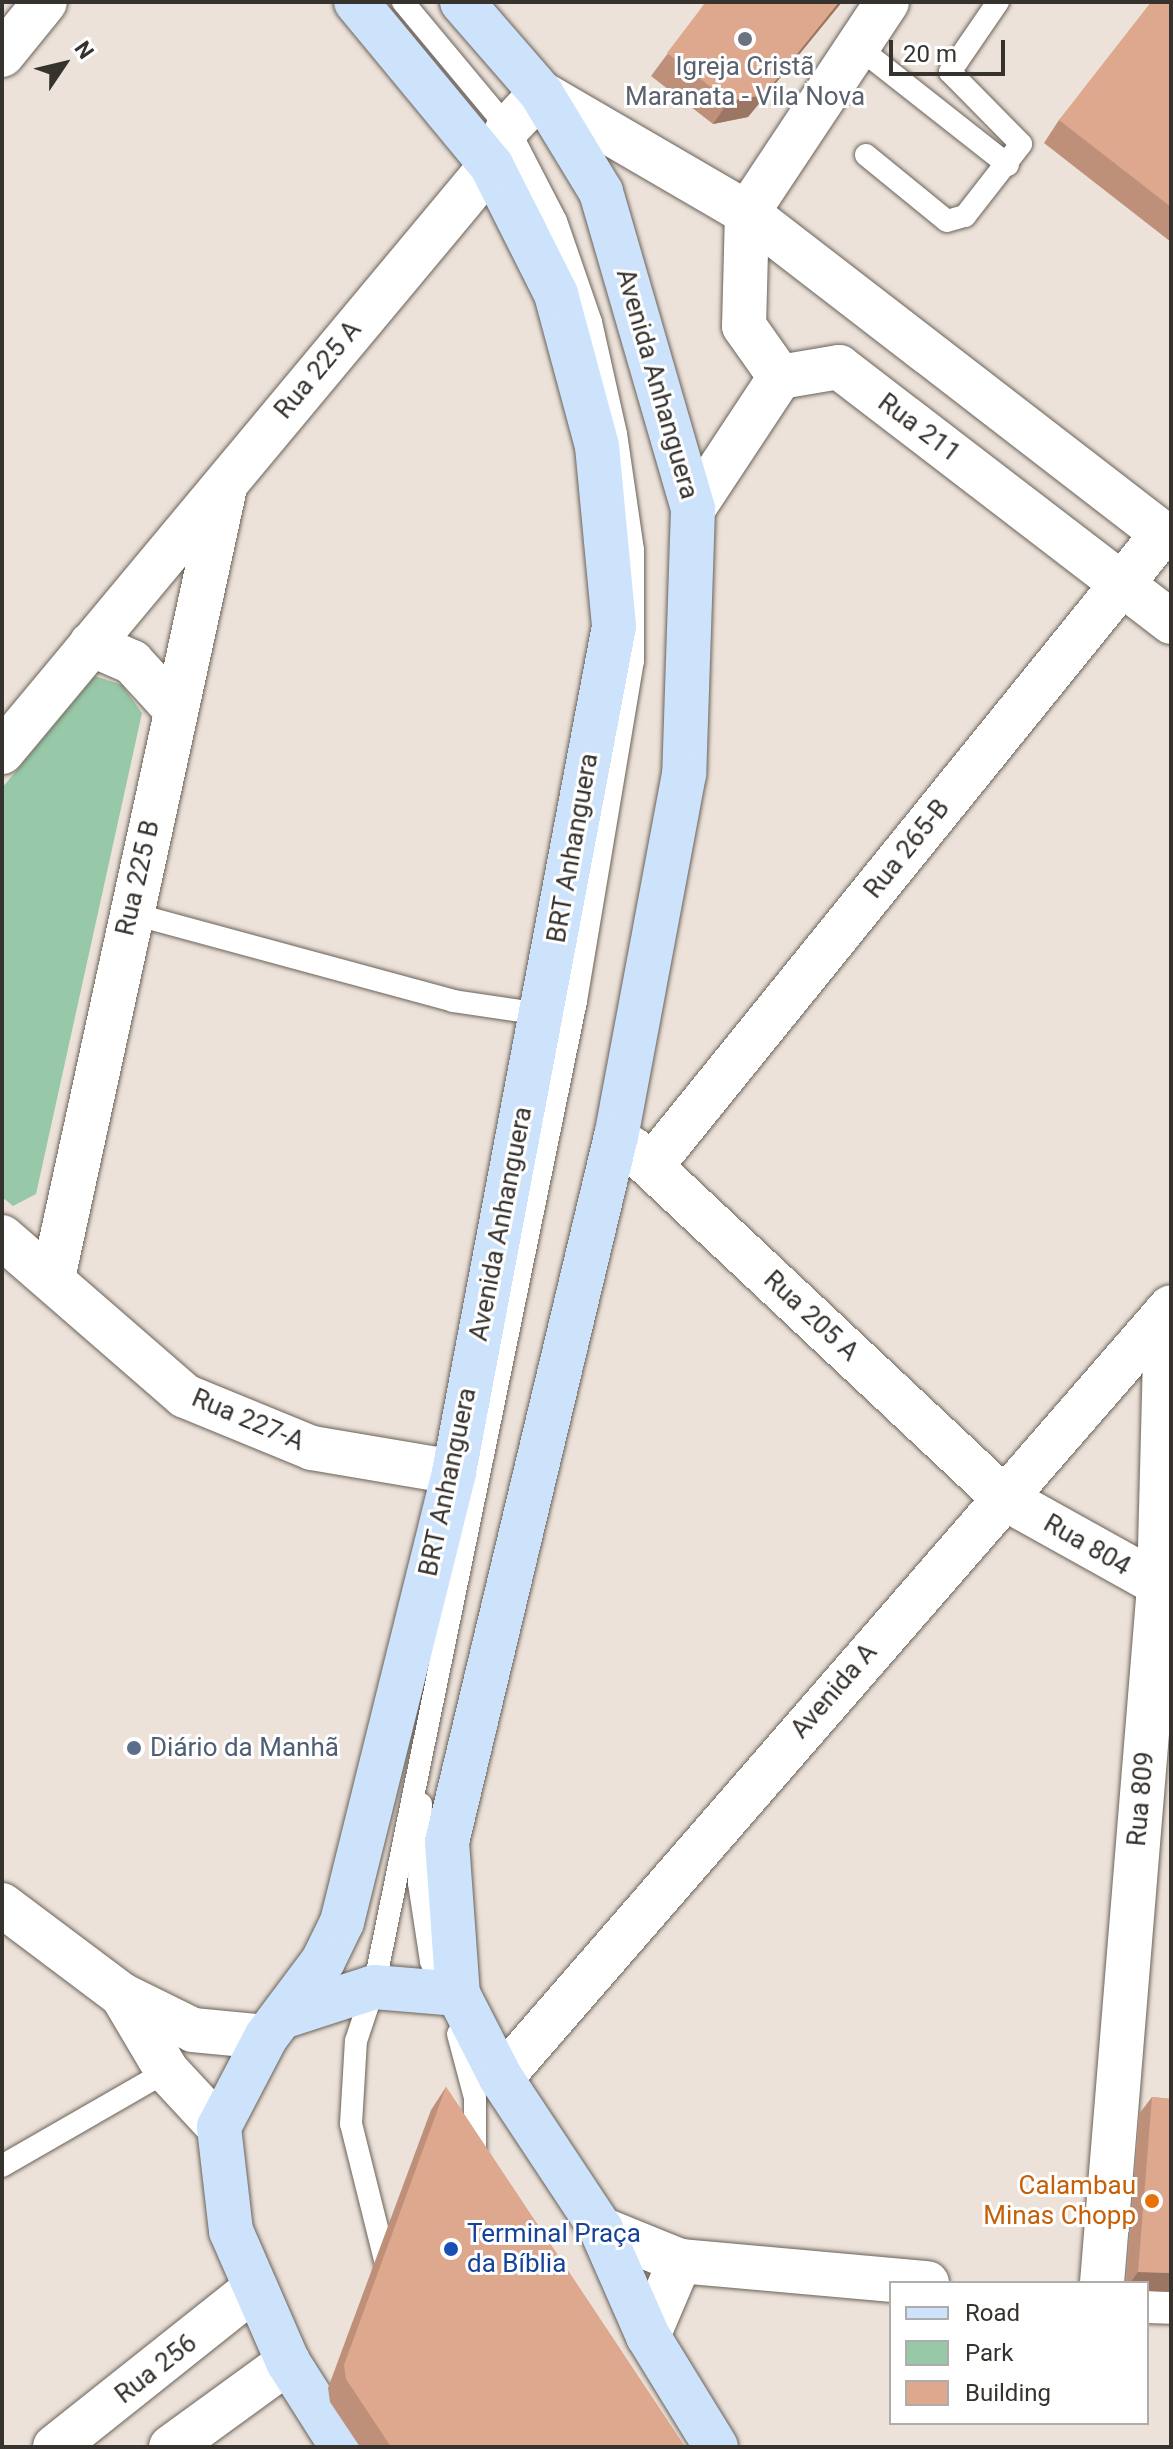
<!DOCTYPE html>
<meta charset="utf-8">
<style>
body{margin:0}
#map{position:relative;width:1173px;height:2449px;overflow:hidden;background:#ece2d9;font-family:Roboto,sans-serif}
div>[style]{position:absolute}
.green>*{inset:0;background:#97c8a7}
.roads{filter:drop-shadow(0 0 2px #6a625a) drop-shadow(0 0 2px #6a625a)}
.lane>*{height:22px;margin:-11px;padding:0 11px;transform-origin:11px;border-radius:11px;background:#fff}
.street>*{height:44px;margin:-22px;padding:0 22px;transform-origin:22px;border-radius:22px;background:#fff}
.secondary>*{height:44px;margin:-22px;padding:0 22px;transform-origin:22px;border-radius:22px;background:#fff}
.primary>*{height:44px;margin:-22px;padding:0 22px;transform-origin:22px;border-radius:22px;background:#cde3fc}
.wall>*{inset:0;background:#be9079}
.shaded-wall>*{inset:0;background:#9b7663}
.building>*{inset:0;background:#dda88d}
.dots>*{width:22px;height:22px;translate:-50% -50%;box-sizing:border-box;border:4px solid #fff;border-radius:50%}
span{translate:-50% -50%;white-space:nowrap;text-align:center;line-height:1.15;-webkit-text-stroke:6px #fff;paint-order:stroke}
.worship-label{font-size:26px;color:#5b616d}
.street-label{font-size:26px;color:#36322e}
.service-label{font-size:26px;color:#4e5e75}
.left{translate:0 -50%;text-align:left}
.food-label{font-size:26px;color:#c56008}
.right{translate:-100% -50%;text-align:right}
.transit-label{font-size:26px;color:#164399}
.frame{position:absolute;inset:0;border:4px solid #36322e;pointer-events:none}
.legend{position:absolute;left:889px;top:2281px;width:260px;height:144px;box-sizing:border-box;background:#fff;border:2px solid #afadab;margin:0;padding:10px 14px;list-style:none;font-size:24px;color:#36322e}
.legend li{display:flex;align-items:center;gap:16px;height:40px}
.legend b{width:40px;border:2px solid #afadab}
.north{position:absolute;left:24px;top:24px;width:80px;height:80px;-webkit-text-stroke:6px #fff;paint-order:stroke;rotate:55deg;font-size:22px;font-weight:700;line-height:32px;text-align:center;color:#36322e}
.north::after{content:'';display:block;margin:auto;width:28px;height:36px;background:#36322e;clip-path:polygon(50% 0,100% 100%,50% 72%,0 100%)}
.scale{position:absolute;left:889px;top:40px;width:116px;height:36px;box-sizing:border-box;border:4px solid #36322e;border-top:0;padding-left:10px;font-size:24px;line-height:28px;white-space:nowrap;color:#36322e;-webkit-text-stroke:6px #fff;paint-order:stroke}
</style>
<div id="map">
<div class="green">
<i style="clip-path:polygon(95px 676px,122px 685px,142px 713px,36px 1194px,13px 1206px,2px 1197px,2px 788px)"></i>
</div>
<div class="roads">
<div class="lane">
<i style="left:853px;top:43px;width:197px;rotate:38.2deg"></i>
<i style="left:866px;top:155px;width:104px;rotate:39.2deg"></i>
<i style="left:947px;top:221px;width:19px;rotate:-16deg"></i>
<i style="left:965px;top:216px;width:91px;rotate:-52.1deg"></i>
<i style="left:1021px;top:144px;width:101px;rotate:-134.6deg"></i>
<i style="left:950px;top:72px;width:85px;rotate:-55.6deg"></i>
<i style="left:130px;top:913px;width:335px;rotate:15.2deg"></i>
<i style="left:453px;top:1001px;width:89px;rotate:8.4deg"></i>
<i style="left:421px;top:1804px;width:79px;rotate:91.5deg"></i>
<i style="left:419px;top:1883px;width:79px;rotate:81.3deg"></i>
<i style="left:431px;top:1961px;width:40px;rotate:69deg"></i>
<i style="left:458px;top:2034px;width:66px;rotate:75.1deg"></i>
<i style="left:475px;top:2098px;width:63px;rotate:90deg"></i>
<i style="left:2px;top:2166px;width:190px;rotate:-29.9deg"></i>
<i style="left:388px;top:2272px;width:153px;rotate:-104deg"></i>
<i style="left:351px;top:2124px;width:83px;rotate:-86.6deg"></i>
<i style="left:356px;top:2041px;width:57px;rotate:-71.6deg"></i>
<i style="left:374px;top:1987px;width:1006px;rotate:-78.42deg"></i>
<i style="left:576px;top:1001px;width:345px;rotate:-80.5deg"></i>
<i style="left:633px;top:661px;width:111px;rotate:-90deg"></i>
<i style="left:633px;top:550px;width:117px;rotate:-98.3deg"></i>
<i style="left:616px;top:434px;width:115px;rotate:-102.6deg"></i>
<i style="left:591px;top:322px;width:107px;rotate:-109.1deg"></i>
<i style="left:556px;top:221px;width:105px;rotate:-117.3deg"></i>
<i style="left:508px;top:128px;width:164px;rotate:-129.8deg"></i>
</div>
<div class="street">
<i style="left:2px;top:55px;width:68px;rotate:-50.9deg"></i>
<i style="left:747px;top:213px;width:535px;rotate:37.64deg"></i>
<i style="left:747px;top:213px;width:113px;rotate:91.5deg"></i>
<i style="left:744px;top:326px;width:62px;rotate:54.8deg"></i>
<i style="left:693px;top:509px;width:158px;rotate:-56.6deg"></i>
<i style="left:780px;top:377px;width:60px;rotate:-9.6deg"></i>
<i style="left:839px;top:367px;width:419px;rotate:37.5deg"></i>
<i style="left:91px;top:644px;width:45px;rotate:23.7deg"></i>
<i style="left:132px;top:662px;width:65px;rotate:47.5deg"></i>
<i style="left:2px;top:752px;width:764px;rotate:-50.2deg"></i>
<i style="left:491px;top:165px;width:41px;rotate:-65.3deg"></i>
<i style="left:508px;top:128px;width:48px;rotate:-46.7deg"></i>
<i style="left:631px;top:1148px;width:511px;rotate:43.18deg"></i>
<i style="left:1004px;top:1498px;width:191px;rotate:29.1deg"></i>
<i style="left:652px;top:1165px;width:813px;rotate:-51.04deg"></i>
<i style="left:2px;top:1237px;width:242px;rotate:41deg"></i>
<i style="left:185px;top:1396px;width:137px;rotate:22.3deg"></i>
<i style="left:312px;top:1448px;width:144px;rotate:9.6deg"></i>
<i style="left:53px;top:1278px;width:809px;rotate:-77.73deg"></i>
<i style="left:2px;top:1905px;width:150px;rotate:36.9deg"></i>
<i style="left:122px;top:1995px;width:79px;rotate:26.2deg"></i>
<i style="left:193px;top:2030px;width:73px;rotate:5.5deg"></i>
<i style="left:122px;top:1995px;width:88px;rotate:59.4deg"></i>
<i style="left:167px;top:2071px;width:76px;rotate:47.1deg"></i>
<i style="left:501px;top:2078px;width:1021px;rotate:-49.01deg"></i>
<i style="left:601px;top:2229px;width:85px;rotate:22.1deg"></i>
<i style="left:680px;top:2261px;width:248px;rotate:5.1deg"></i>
<i style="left:1102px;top:2283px;width:699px;rotate:-85.32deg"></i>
<i style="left:1159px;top:1586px;width:273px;rotate:-88.5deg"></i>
<i style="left:1147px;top:2301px;width:24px;rotate:2deg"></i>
<i style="left:648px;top:2336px;width:82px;rotate:-66.9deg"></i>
</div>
<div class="secondary">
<i style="left:541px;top:93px;width:238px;rotate:30.2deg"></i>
<i style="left:747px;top:213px;width:253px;rotate:-56.4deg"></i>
<i style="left:55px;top:2447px;width:256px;rotate:-38.5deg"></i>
<i style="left:171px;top:2447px;width:145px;rotate:-36deg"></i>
</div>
<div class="primary">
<i style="left:462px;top:2px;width:121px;rotate:49deg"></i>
<i style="left:541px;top:93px;width:116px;rotate:58.8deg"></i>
<i style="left:601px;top:192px;width:330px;rotate:73.8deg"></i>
<i style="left:693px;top:509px;width:265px;rotate:91.9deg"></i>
<i style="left:684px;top:774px;width:368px;rotate:100.6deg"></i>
<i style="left:616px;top:1136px;width:726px;rotate:103.46deg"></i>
<i style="left:447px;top:1842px;width:152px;rotate:85.9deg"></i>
<i style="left:458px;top:1994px;width:94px;rotate:62.9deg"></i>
<i style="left:501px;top:2078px;width:181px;rotate:56.5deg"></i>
<i style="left:601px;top:2229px;width:117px;rotate:66.3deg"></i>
<i style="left:648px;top:2336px;width:130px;rotate:58.5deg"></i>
<i style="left:285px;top:2016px;width:94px;rotate:-18deg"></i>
<i style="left:374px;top:1987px;width:84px;rotate:4.8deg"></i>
<i style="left:342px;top:2447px;width:101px;rotate:-122.4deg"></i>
<i style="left:288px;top:2362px;width:143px;rotate:-113.5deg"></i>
<i style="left:231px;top:2231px;width:105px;rotate:-96.6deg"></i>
<i style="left:219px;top:2127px;width:102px;rotate:-62.4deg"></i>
<i style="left:266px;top:2037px;width:95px;rotate:-53.1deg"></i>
<i style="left:323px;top:1961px;width:43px;rotate:-64deg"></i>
<i style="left:342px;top:1922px;width:464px;rotate:-76deg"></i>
<i style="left:454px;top:1472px;width:861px;rotate:-79.29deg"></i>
<i style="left:614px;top:626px;width:181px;rotate:-95.4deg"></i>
<i style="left:597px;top:446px;width:157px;rotate:-105.1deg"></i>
<i style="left:556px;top:294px;width:144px;rotate:-116.7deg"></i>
<i style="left:491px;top:165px;width:212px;rotate:-129.6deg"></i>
</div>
</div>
<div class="wall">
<i style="clip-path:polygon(706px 2px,842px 2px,748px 117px,713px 124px,651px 76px)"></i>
<i style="clip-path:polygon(1171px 2px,1171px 242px,1044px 143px,1059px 120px)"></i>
<i style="clip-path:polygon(446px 2087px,685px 2447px,360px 2447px,330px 2402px,328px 2388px,431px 2110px)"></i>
<i style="clip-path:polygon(1152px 2097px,1171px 2099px,1171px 2292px,1147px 2291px,1147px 2283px,1126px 2283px,1139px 2114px)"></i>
</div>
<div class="shaded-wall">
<i style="clip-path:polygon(839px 2px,842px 2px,748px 117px,713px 124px,729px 101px)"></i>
<i style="clip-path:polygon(1138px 2272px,1171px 2273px,1171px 2292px,1147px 2291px,1147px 2283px,1130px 2283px)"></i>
</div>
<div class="building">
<i style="clip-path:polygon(706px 2px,839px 2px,764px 95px,729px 101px,667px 53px)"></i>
<i style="clip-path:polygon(1151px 2px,1171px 2px,1171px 207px,1059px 120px)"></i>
<i style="clip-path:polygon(446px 2087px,685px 2447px,391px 2447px,346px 2379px,344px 2365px)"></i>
<i style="clip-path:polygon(1152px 2097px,1171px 2099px,1171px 2273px,1138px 2272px)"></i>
</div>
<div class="dots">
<i style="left:745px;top:39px;background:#6b7280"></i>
<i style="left:134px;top:1748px;background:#5c6f8a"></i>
<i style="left:1152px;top:2201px;background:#e8710a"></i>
<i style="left:451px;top:2249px;background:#1a4fb4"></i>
</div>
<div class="worship-label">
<span style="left:745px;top:82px">Igreja Cristã<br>Maranata - Vila Nova</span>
</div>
<div class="street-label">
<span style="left:318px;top:370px;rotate:-50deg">Rua 225 A</span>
<span style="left:657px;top:384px;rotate:74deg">Avenida Anhanguera</span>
<span style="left:919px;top:428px;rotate:37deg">Rua 211</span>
<span style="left:573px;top:848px;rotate:-80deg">BRT Anhanguera</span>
<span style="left:907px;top:849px;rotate:-51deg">Rua 265-B</span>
<span style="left:138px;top:878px;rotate:-77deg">Rua 225 B</span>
<span style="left:501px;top:1224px;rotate:-79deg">Avenida Anhanguera</span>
<span style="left:811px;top:1316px;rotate:43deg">Rua 205 A</span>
<span style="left:248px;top:1420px;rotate:23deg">Rua 227-A</span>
<span style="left:448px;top:1482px;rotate:-78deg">BRT Anhanguera</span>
<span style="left:1087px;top:1545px;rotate:30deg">Rua 804</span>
<span style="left:834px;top:1691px;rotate:-49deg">Avenida A</span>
<span style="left:1141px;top:1799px;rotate:-85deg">Rua 809</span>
<span style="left:156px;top:2369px;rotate:-38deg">Rua 256</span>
</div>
<div class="service-label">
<span class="left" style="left:150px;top:1748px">Diário da Manhã</span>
</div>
<div class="food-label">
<span class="right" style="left:1136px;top:2201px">Calambau<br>Minas Chopp</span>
</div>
<div class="transit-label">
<span class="left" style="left:467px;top:2249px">Terminal Praça<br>da Bíblia</span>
</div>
<div class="frame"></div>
<ul class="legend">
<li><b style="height:10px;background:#cde3fc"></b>Road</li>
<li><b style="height:22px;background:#97c8a7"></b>Park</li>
<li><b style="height:22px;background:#dda88d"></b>Building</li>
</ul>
<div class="north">N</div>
<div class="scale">20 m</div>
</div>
